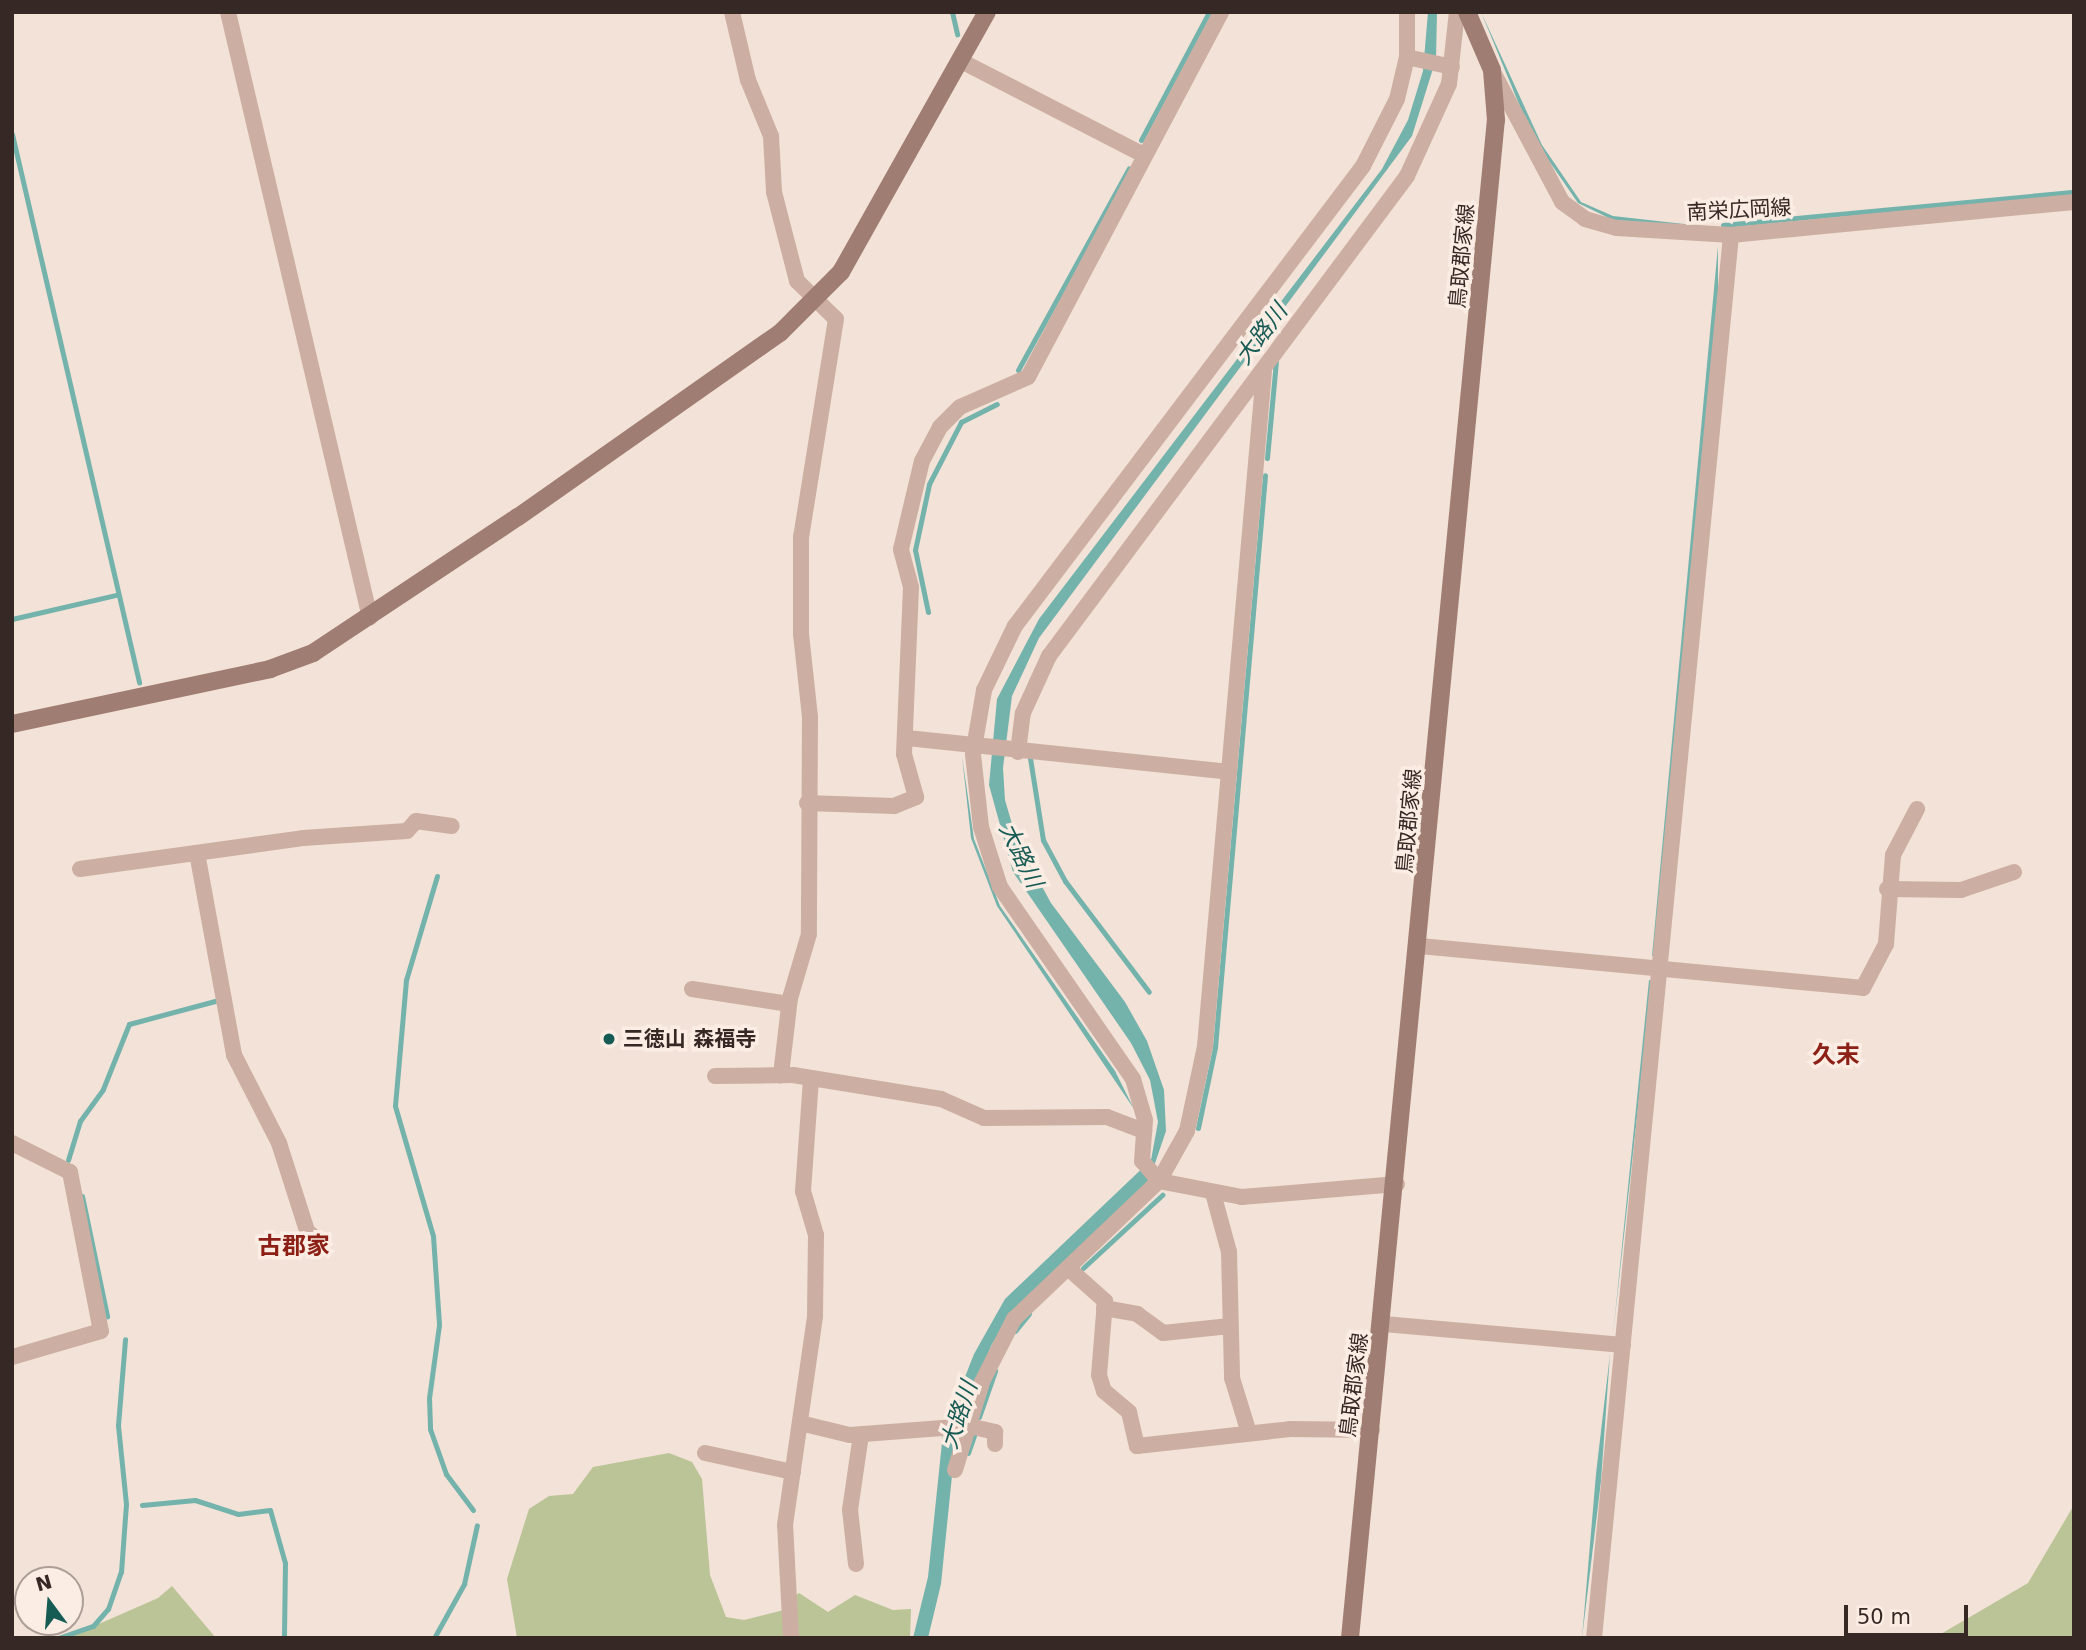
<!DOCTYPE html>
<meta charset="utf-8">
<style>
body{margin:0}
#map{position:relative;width:2086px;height:1650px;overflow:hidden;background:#f3e2d7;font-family:"DejaVu Sans","Noto Sans JP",sans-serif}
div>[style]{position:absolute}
.green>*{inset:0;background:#bbc496}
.water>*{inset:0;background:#73b3ac}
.stream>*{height:5px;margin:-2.5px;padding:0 2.5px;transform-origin:2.5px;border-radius:2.5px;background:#73b3ac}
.street>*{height:16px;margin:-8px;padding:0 8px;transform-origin:8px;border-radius:8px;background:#ccafa2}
.secondary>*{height:18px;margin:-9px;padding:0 9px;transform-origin:9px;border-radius:9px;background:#a07d73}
.dots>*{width:19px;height:19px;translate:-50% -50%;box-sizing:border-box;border:4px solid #fbede3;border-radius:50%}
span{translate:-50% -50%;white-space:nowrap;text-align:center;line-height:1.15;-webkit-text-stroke:7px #fbede3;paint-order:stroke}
.street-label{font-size:21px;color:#362825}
.poi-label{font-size:21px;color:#362825;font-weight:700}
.left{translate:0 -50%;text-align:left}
.water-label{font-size:23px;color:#175b55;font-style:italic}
.quarter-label{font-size:24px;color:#8d2016;font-weight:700}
.frame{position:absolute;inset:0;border:14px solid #362825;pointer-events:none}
.north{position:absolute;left:14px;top:1566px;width:70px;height:70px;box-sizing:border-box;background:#fbede3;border:2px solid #ac9e97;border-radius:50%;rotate:344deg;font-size:19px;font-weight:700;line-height:28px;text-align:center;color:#362825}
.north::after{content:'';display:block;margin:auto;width:24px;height:32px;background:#175b55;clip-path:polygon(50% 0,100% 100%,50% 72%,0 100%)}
.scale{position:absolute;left:1844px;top:1605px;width:124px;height:32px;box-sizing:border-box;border:4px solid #362825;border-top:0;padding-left:9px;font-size:21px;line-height:24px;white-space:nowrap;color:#362825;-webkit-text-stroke:5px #fbede3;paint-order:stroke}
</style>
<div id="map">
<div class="green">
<i style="clip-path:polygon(669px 1453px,692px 1462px,702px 1479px,710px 1575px,726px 1617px,744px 1620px,784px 1610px,789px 1638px,517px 1638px,507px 1579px,529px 1509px,549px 1496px,573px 1494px,593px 1467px)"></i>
<i style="clip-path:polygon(2074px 1505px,2074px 1638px,1934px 1638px,2028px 1583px)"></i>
<i style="clip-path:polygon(172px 1586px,216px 1638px,67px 1638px,158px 1598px)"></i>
<i style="clip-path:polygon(799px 1593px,828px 1612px,855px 1595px,893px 1610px,911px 1609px,910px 1638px,795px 1638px,789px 1601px)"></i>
</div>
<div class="water">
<i style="clip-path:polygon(1428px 12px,1437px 12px,1436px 59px,1412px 136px,1039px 638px,1012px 696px,1003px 768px,1005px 800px,1017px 841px,1051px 903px,1125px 1002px,1147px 1041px,1164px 1090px,1166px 1131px,1149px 1181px,1013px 1310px,991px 1346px,964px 1418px,953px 1466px,941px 1584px,928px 1638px,913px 1638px,928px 1577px,943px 1433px,974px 1354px,1005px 1299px,1151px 1160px,1158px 1122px,1150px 1080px,1131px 1043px,1013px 872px,989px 785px,997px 699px,1039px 619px,1382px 169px,1408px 120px,1423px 71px)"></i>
<i style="clip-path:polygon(1481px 12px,1542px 145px,1581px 202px,1613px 216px,1720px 228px,1613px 220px,1578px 203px,1547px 158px,1521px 109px)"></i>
<i style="clip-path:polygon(1718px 246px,1718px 302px,1655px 955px,1652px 956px)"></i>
<i style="clip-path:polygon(962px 756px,974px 839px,1000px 906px,1115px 1071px,1134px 1109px,997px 906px,971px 838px)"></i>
<i style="clip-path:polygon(1649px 980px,1652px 981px,1613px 1335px)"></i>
<i style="clip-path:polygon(1610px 1354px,1601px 1481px,1582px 1638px,1596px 1474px)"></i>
</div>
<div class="stream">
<i style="left:952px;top:12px;width:23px;rotate:77deg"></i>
<i style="left:12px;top:134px;width:563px;rotate:76.95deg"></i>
<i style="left:1141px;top:140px;width:145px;rotate:-62deg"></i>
<i style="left:1723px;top:225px;width:353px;rotate:-5.4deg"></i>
<i style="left:1018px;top:370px;width:230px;rotate:-61.2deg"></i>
<i style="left:1267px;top:458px;width:97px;rotate:-84.7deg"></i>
<i style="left:928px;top:612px;width:63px;rotate:-101.8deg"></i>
<i style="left:915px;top:550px;width:67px;rotate:-78deg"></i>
<i style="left:929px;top:484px;width:70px;rotate:-62.7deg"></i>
<i style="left:961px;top:422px;width:40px;rotate:-26.6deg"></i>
<i style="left:12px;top:619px;width:107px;rotate:-13deg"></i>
<i style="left:1030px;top:758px;width:83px;rotate:81deg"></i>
<i style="left:1043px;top:840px;width:47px;rotate:61.8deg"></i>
<i style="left:1065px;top:881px;width:139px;rotate:52.9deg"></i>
<i style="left:437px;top:876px;width:109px;rotate:106.6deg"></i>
<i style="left:406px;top:980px;width:126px;rotate:95deg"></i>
<i style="left:395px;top:1106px;width:135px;rotate:73.7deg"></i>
<i style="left:433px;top:1236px;width:89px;rotate:86.1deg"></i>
<i style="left:439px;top:1325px;width:74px;rotate:97.8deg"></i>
<i style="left:429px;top:1398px;width:31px;rotate:88deg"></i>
<i style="left:430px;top:1429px;width:48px;rotate:70.4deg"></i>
<i style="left:446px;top:1474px;width:45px;rotate:53.1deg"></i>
<i style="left:1198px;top:1128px;width:83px;rotate:-78.1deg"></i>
<i style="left:1215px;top:1047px;width:574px;rotate:-85deg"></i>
<i style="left:68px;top:1160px;width:41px;rotate:-72.9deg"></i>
<i style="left:80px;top:1121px;width:39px;rotate:-54deg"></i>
<i style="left:103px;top:1089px;width:70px;rotate:-68.2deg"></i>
<i style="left:129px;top:1024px;width:89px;rotate:-15deg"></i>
<i style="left:82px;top:1196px;width:123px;rotate:78.2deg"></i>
<i style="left:1083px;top:1268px;width:108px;rotate:-42.7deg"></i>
<i style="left:1015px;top:1331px;width:22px;rotate:-51deg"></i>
<i style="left:979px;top:1417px;width:49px;rotate:-70.8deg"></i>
<i style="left:968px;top:1453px;width:21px;rotate:-71deg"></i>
<i style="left:142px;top:1505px;width:53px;rotate:-5.4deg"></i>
<i style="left:195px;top:1500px;width:45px;rotate:18deg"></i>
<i style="left:238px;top:1514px;width:32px;rotate:-7deg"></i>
<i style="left:270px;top:1510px;width:55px;rotate:74.2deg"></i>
<i style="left:285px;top:1563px;width:75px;rotate:90.8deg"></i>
<i style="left:58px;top:1638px;width:37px;rotate:-19deg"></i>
<i style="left:93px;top:1626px;width:23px;rotate:-49deg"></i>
<i style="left:108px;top:1609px;width:39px;rotate:-71deg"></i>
<i style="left:121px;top:1572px;width:68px;rotate:-85.8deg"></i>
<i style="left:126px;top:1504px;width:79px;rotate:-95.8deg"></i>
<i style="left:118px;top:1425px;width:86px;rotate:-85.3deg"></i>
<i style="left:434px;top:1638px;width:62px;rotate:-60.9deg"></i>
<i style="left:464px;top:1584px;width:60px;rotate:-77.6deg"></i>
</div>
<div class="street">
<i style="left:228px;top:12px;width:622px;rotate:76.81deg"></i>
<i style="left:732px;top:12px;width:70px;rotate:76.8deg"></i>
<i style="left:748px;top:80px;width:61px;rotate:67.7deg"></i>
<i style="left:771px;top:136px;width:56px;rotate:86.9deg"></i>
<i style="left:774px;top:192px;width:92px;rotate:75.5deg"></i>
<i style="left:797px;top:281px;width:54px;rotate:44.3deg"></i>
<i style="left:836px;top:319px;width:221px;rotate:99.1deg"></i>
<i style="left:801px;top:537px;width:97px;rotate:90deg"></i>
<i style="left:801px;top:634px;width:83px;rotate:83.8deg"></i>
<i style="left:810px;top:717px;width:217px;rotate:90.3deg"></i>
<i style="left:809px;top:934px;width:67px;rotate:106.5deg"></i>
<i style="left:790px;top:998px;width:78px;rotate:96.7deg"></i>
<i style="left:1407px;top:57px;width:46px;rotate:12.5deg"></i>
<i style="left:961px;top:61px;width:203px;rotate:27.2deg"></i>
<i style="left:1493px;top:72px;width:147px;rotate:62deg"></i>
<i style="left:1562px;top:202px;width:29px;rotate:36deg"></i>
<i style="left:1585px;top:219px;width:33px;rotate:16deg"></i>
<i style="left:1617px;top:228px;width:114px;rotate:3.5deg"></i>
<i style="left:1731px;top:235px;width:345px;rotate:-5.5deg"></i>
<i style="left:907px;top:738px;width:324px;rotate:6deg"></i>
<i style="left:1018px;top:752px;width:39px;rotate:-83deg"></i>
<i style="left:1023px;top:713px;width:63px;rotate:-65.5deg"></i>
<i style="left:1049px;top:656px;width:599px;rotate:-53.28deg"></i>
<i style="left:1407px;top:176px;width:101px;rotate:-65.5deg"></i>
<i style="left:1449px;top:84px;width:72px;rotate:-83.7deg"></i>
<i style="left:807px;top:803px;width:87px;rotate:2deg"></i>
<i style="left:894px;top:806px;width:24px;rotate:-22deg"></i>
<i style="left:916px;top:797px;width:45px;rotate:-105.6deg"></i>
<i style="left:904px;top:754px;width:167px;rotate:-87.6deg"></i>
<i style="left:911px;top:587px;width:39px;rotate:-105deg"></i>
<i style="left:901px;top:549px;width:90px;rotate:-76.6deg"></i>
<i style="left:922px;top:461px;width:38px;rotate:-62deg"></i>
<i style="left:940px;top:427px;width:28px;rotate:-45deg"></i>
<i style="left:960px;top:407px;width:74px;rotate:-23.8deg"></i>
<i style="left:1028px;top:377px;width:413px;rotate:-62.1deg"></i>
<i style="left:197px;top:853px;width:205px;rotate:79.6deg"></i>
<i style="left:234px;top:1055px;width:99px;rotate:62.9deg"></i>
<i style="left:279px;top:1143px;width:92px;rotate:72.3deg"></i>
<i style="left:307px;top:1231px;width:11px;rotate:41deg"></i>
<i style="left:80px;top:869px;width:225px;rotate:-7.9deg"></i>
<i style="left:303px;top:838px;width:104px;rotate:-3.9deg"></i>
<i style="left:407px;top:831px;width:13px;rotate:-48deg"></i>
<i style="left:416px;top:821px;width:36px;rotate:8deg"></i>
<i style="left:1887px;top:889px;width:74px;rotate:0.8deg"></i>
<i style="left:1961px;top:890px;width:56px;rotate:-18.8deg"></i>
<i style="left:1420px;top:946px;width:445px;rotate:5.4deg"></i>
<i style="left:1863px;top:988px;width:50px;rotate:-62.4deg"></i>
<i style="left:1886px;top:944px;width:89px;rotate:-85.5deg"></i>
<i style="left:1893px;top:855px;width:52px;rotate:-62.4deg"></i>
<i style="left:692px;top:989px;width:98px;rotate:8.8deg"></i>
<i style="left:715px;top:1076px;width:78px;rotate:-0.7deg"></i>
<i style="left:793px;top:1075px;width:150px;rotate:9.2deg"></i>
<i style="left:941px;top:1099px;width:47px;rotate:23.8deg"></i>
<i style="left:984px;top:1118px;width:123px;rotate:-0.5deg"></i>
<i style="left:1107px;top:1117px;width:40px;rotate:21deg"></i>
<i style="left:12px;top:1143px;width:65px;rotate:26.6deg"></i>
<i style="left:70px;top:1172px;width:162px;rotate:79deg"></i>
<i style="left:101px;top:1331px;width:93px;rotate:163.7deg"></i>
<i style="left:1397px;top:1184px;width:156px;rotate:175.2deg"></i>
<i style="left:1242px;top:1197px;width:85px;rotate:-169.1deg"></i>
<i style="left:1159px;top:1181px;width:26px;rotate:-130deg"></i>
<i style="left:1142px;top:1161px;width:41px;rotate:-85.8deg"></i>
<i style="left:1145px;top:1120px;width:43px;rotate:-106.3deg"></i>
<i style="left:1133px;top:1079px;width:234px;rotate:-124.7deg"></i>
<i style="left:1000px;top:887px;width:63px;rotate:-107.6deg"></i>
<i style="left:981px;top:827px;width:73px;rotate:-96.3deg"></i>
<i style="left:973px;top:754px;width:65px;rotate:-80.2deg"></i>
<i style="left:984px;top:690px;width:71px;rotate:-64.2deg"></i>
<i style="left:1015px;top:626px;width:577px;rotate:-52.89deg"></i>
<i style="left:1363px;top:166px;width:75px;rotate:-63.1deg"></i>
<i style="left:1397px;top:99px;width:43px;rotate:-76.6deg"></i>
<i style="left:1407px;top:57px;width:45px;rotate:-90deg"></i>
<i style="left:1213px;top:1193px;width:61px;rotate:74.8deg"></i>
<i style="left:1229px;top:1252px;width:126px;rotate:88.6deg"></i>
<i style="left:1232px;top:1378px;width:58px;rotate:72.8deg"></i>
<i style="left:1068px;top:1268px;width:50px;rotate:41.7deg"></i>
<i style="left:1105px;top:1301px;width:74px;rotate:94.6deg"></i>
<i style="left:1099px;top:1375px;width:17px;rotate:73deg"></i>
<i style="left:1104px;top:1391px;width:33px;rotate:40deg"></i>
<i style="left:1129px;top:1412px;width:35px;rotate:77deg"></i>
<i style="left:1137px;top:1446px;width:154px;rotate:-6.3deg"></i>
<i style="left:1290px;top:1429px;width:82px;rotate:0.7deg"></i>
<i style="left:1104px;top:1308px;width:34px;rotate:10deg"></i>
<i style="left:1137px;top:1314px;width:32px;rotate:36deg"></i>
<i style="left:1163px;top:1333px;width:67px;rotate:-6deg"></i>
<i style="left:1384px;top:1324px;width:240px;rotate:5deg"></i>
<i style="left:800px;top:1423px;width:51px;rotate:13.5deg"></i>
<i style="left:850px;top:1435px;width:119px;rotate:-4.3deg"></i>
<i style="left:969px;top:1426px;width:27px;rotate:13deg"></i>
<i style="left:995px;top:1432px;width:12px;rotate:90deg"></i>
<i style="left:705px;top:1453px;width:90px;rotate:12.2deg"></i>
<i style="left:955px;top:1470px;width:92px;rotate:-72.9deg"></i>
<i style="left:982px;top:1382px;width:71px;rotate:-63.1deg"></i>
<i style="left:1014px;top:1319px;width:200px;rotate:-43.6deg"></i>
<i style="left:1159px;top:1181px;width:57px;rotate:-60.8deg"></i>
<i style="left:1187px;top:1131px;width:87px;rotate:-78deg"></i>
<i style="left:1205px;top:1046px;width:677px;rotate:-85deg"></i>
<i style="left:856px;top:1564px;width:54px;rotate:-96.3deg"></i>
<i style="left:850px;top:1510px;width:76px;rotate:-81.7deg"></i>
<i style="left:791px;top:1638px;width:113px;rotate:-93deg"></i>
<i style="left:785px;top:1525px;width:211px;rotate:-81.8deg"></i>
<i style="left:815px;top:1316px;width:81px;rotate:-89.3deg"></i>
<i style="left:816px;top:1235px;width:46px;rotate:-106.5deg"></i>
<i style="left:803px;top:1191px;width:111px;rotate:-85.9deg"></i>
<i style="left:1594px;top:1638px;width:1410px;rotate:-84.42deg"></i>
</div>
<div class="secondary">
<i style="left:12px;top:724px;width:264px;rotate:-12deg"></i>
<i style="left:270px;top:669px;width:46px;rotate:-20.4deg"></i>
<i style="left:313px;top:653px;width:246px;rotate:-33.6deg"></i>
<i style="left:518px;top:517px;width:320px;rotate:-35.1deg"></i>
<i style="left:780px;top:333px;width:86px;rotate:-45deg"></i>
<i style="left:841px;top:272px;width:298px;rotate:-60.7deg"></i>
<i style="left:1350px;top:1638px;width:1525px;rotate:-84.51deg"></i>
<i style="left:1496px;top:120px;width:50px;rotate:-94.6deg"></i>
<i style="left:1492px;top:70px;width:63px;rotate:-113.3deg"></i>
</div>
<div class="dots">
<i style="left:609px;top:1039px;background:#175b55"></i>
</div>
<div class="street-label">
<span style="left:1739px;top:210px;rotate:-3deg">南栄広岡線</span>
<span style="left:1462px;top:256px;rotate:-85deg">鳥取郡家線</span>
<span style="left:1409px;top:821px;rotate:-85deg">鳥取郡家線</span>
<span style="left:1354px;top:1385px;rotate:-83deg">鳥取郡家線</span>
</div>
<div class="poi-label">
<span class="left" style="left:623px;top:1039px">三徳山 森福寺</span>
</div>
<div class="water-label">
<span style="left:1261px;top:334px;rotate:-53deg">大路川</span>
<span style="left:1021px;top:855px;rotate:64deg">大路川</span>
<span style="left:959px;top:1415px;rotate:-72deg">大路川</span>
</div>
<div class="quarter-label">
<span style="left:1836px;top:1056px">久末</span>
<span style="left:294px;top:1247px">古郡家</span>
</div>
<div class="frame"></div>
<div class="north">N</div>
<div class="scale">50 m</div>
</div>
